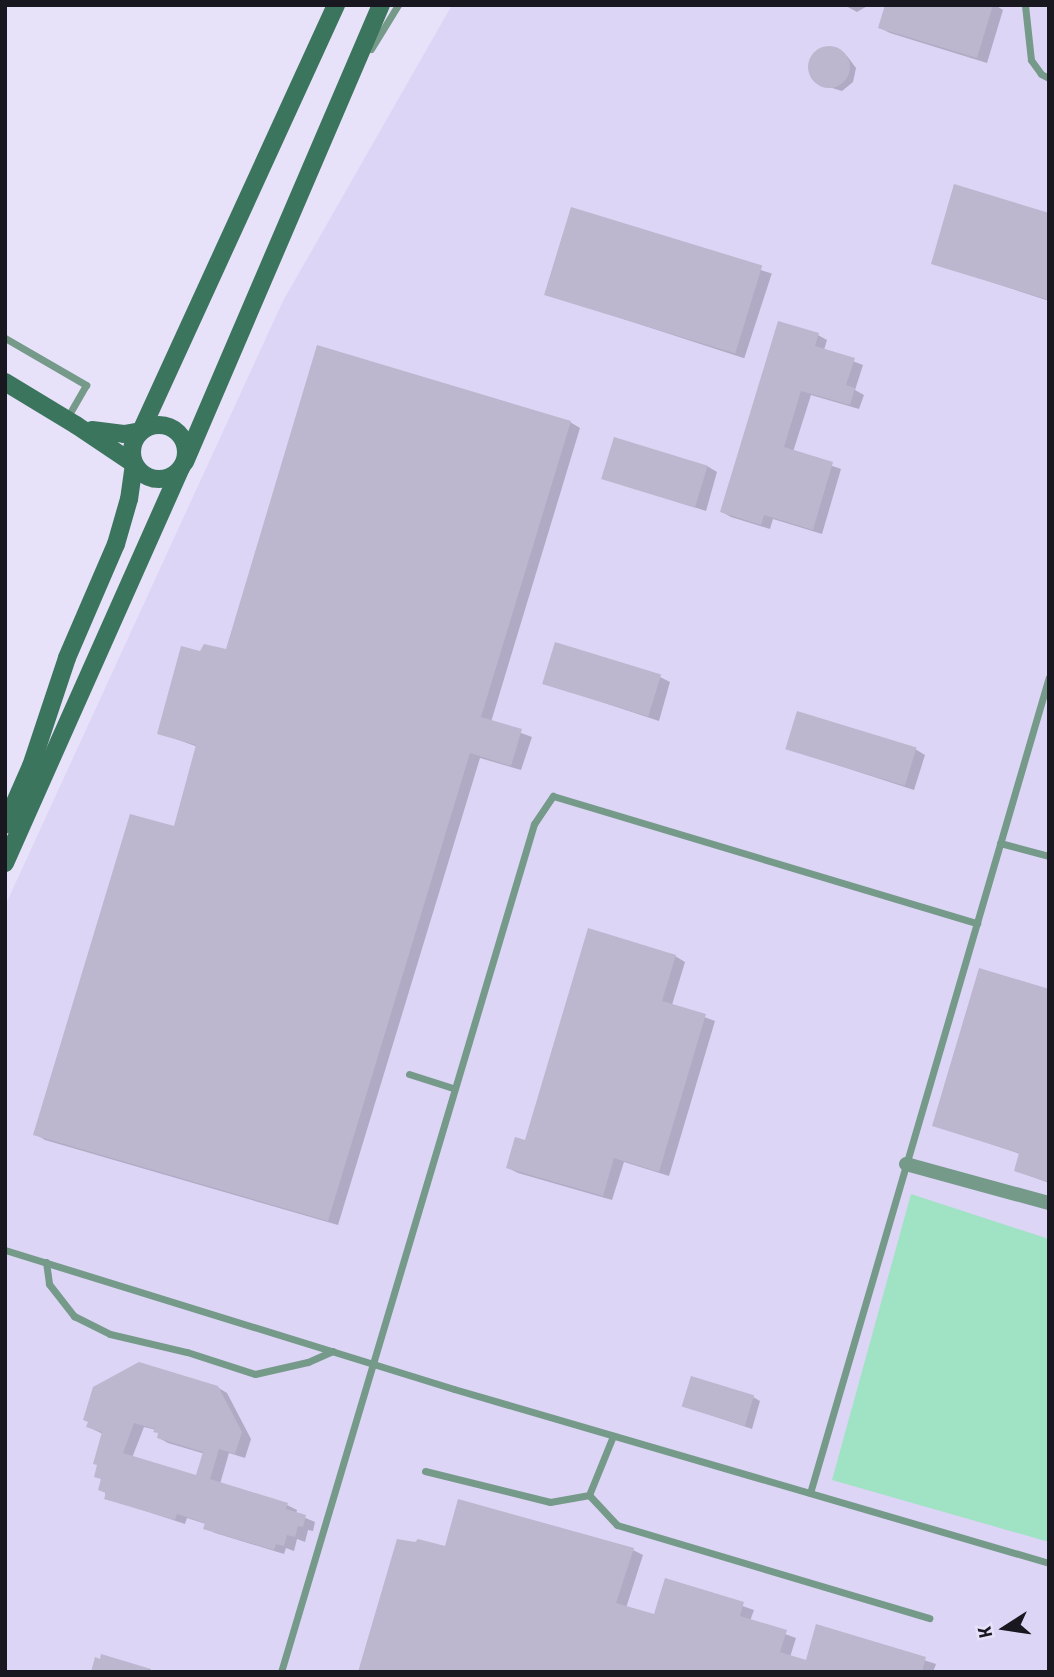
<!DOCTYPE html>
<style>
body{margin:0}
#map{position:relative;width:1054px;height:1677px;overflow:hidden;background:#e7e1fa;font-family:"Titillium Web",sans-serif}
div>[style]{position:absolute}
.built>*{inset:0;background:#ddd5f5}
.green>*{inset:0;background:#a0e2c4}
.shadow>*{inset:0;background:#0003;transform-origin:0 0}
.building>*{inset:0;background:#bcb6ce;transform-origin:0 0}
.round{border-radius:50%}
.lane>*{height:7px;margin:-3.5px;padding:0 3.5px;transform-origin:3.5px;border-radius:3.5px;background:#759a89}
.street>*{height:14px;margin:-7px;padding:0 7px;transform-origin:7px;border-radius:7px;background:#759a89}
.secondary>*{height:18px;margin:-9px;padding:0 9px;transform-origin:9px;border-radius:9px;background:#3c755d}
.secondary>.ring{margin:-9px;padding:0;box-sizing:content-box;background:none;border:18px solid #3c755d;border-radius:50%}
span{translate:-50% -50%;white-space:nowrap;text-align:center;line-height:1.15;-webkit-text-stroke:5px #e7e1fa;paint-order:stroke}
.frame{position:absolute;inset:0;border:7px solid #19171f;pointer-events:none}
.north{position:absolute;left:970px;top:1593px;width:70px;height:70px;-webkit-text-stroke:5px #e7e1fa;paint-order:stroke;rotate:258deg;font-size:19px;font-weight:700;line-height:28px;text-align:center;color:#19171f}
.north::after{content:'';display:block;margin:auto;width:24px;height:32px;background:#19171f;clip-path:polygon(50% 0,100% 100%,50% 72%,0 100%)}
</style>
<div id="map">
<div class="built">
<i style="clip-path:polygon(452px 5px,1049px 5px,1049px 1672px,5px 1672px,5px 906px,283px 301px)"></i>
</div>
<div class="green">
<i style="clip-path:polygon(911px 1194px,1049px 1239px,1049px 1542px,832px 1480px)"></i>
</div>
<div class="shadow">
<i style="clip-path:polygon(844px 5px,869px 5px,857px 12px)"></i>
<i style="clip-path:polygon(886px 5px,995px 5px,1003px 10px,987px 63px,890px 33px,880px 28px)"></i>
<i style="clip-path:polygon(824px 49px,847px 56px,856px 68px,853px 82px,842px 91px,819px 84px,811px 72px,813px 58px)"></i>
<i style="left:573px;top:209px;width:209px;height:89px;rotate:18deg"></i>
<i style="clip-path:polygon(1049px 215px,1049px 301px,933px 263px)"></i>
<i style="clip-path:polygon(818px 335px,827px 340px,824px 350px,863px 365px,855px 390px,864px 395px,859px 409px,811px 395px,793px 452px,841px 469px,822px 534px,773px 519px,770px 529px,731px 517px,722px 512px)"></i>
<i style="clip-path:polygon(570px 422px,580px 428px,491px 722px,532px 737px,521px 770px,480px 758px,338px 1225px,45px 1140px,35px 1134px,175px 828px,198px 747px,159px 733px,201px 653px,227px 651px)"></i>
<i style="clip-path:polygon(707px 466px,717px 472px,706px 511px,604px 478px)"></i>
<i style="clip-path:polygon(660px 677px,670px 682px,659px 721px,544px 683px)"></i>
<i style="clip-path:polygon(788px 749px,915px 749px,925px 755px,914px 790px)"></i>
<i style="clip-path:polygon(675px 956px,685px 962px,672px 1005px,715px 1021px,669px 1176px,624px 1162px,612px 1200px,518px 1173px,508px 1168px)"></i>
<i style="clip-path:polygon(1049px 991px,1049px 1183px,1016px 1171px,1020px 1154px,934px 1125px)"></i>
<i style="clip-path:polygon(evenodd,217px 1387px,227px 1393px,251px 1439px,245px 1458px,229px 1453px,220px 1484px,287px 1505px,297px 1510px,296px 1514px,315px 1522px,313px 1531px,308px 1530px,305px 1542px,297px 1539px,294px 1551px,286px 1548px,284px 1554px,215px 1533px,205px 1528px,206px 1524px,187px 1518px,185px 1524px,106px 1498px,103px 1480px,103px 1434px,88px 1427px,217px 1387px,144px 1427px,156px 1430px,160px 1434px,159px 1438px,168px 1443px,205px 1454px,197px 1478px,132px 1458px,144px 1427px)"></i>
<i style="clip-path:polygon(753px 1397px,760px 1401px,752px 1429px,684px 1406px)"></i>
<i style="clip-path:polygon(446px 1548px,633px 1550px,643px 1555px,626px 1608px,655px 1616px,666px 1580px,754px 1610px,750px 1621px,796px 1638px,790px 1657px,807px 1662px,818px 1626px,936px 1664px,933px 1672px,360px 1672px)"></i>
</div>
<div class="building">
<i style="clip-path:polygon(885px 5px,993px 5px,977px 58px,878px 28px)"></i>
<i class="round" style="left:808px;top:46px;width:42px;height:42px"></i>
<i style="clip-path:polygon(954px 184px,1049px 213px,1049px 300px,931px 264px)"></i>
<i style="left:571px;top:207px;width:200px;height:92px;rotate:17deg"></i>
<i style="clip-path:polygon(778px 321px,819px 333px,815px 346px,855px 358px,846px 385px,855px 388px,850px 405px,801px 391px,784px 447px,833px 462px,813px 530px,764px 515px,761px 525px,720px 512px)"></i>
<i style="clip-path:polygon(317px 345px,571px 421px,481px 717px,522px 729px,511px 766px,470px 753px,328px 1221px,33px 1135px,130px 814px,174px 826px,196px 745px,157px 734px,181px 646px,200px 651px,204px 644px,226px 649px)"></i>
<i style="left:614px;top:437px;width:98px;height:44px;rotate:17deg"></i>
<i style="left:555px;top:642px;width:111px;height:44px;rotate:17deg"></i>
<i style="left:797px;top:711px;width:125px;height:40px;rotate:17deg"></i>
<i style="clip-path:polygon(588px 928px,676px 955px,662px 1001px,706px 1014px,659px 1172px,614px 1158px,603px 1196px,506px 1168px,515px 1137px,525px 1140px)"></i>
<i style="clip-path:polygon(979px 968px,1049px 989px,1049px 1182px,1014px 1171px,1019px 1153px,932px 1126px)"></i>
<i style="clip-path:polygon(evenodd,139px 1362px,218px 1386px,242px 1432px,235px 1454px,219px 1449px,210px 1479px,288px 1503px,286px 1509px,306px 1515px,303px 1527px,298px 1526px,295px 1537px,287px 1535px,284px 1546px,276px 1544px,274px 1550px,203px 1529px,205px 1523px,177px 1514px,175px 1520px,104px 1499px,106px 1493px,98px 1490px,101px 1479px,94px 1477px,97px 1465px,93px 1464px,102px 1432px,86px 1427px,88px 1422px,83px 1420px,93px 1387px,139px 1362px,134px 1423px,155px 1429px,153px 1432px,158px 1433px,157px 1438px,203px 1452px,196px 1475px,123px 1453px,134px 1423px)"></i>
<i style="left:691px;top:1376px;width:66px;height:32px;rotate:17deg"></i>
<i style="clip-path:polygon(458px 1499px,634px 1548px,616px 1603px,654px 1614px,665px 1578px,744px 1602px,740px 1616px,787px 1630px,780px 1652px,806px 1660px,816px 1624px,926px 1657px,922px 1672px,358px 1672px,397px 1539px,415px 1542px,418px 1539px,445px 1546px)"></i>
<i style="clip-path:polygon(101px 1654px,151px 1669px,151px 1672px,91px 1672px,95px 1657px,100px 1659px)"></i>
</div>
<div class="lane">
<i style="left:1025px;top:5px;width:55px;rotate:83.8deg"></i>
<i style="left:1031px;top:60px;width:17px;rotate:54deg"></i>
<i style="left:1041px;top:74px;width:9px;rotate:27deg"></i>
<i style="left:371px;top:49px;width:52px;rotate:-58.5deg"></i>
<i style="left:5px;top:338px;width:94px;rotate:30.1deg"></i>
<i style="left:86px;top:385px;width:38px;rotate:120deg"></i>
<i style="left:1000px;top:843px;width:51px;rotate:14.9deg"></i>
<i style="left:409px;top:1074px;width:46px;rotate:17.7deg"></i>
<i style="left:5px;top:1250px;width:470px;rotate:17.2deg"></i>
<i style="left:454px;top:1389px;width:620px;rotate:16.3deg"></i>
<i style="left:46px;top:1262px;width:22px;rotate:82deg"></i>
<i style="left:49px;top:1284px;width:41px;rotate:52deg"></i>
<i style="left:74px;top:1316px;width:40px;rotate:26.6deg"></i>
<i style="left:110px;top:1334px;width:79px;rotate:13.2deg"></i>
<i style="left:187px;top:1352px;width:71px;rotate:17.9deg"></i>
<i style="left:255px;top:1374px;width:54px;rotate:-12.8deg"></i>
<i style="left:308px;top:1362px;width:27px;rotate:-24deg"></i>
<i style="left:425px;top:1471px;width:129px;rotate:13.9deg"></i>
<i style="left:550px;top:1502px;width:40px;rotate:-10deg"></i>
<i style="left:810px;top:1493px;width:850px;rotate:-73.68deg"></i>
<i style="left:589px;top:1495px;width:41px;rotate:47deg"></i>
<i style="left:617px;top:1525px;width:326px;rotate:16.6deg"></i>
<i style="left:589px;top:1495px;width:64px;rotate:-67.9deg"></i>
<i style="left:281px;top:1672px;width:885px;rotate:-73.39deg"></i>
<i style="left:534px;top:824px;width:34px;rotate:-56deg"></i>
<i style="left:553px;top:796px;width:443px;rotate:16.7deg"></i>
</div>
<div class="street">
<i style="left:906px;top:1164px;width:148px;rotate:15.3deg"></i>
</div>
<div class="secondary">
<i style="left:5px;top:382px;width:83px;rotate:31.2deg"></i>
<i style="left:76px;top:425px;width:70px;rotate:33.9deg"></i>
<i style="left:134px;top:464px;width:35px;rotate:98deg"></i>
<i style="left:129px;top:499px;width:47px;rotate:106.1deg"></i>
<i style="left:116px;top:544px;width:124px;rotate:113.3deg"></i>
<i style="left:67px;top:658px;width:114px;rotate:108.4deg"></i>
<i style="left:31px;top:766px;width:64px;rotate:113.8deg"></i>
<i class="ring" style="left:132px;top:425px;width:36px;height:36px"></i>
<i style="left:92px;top:430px;width:32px;rotate:7deg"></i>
<i style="left:124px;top:434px;width:17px;rotate:-10deg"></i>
<i style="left:141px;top:431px;width:469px;rotate:-65.4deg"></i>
<i style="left:185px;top:462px;width:497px;rotate:-66.8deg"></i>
<i style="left:5px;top:863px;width:430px;rotate:-66deg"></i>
</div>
<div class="frame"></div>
<div class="north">K</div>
</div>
